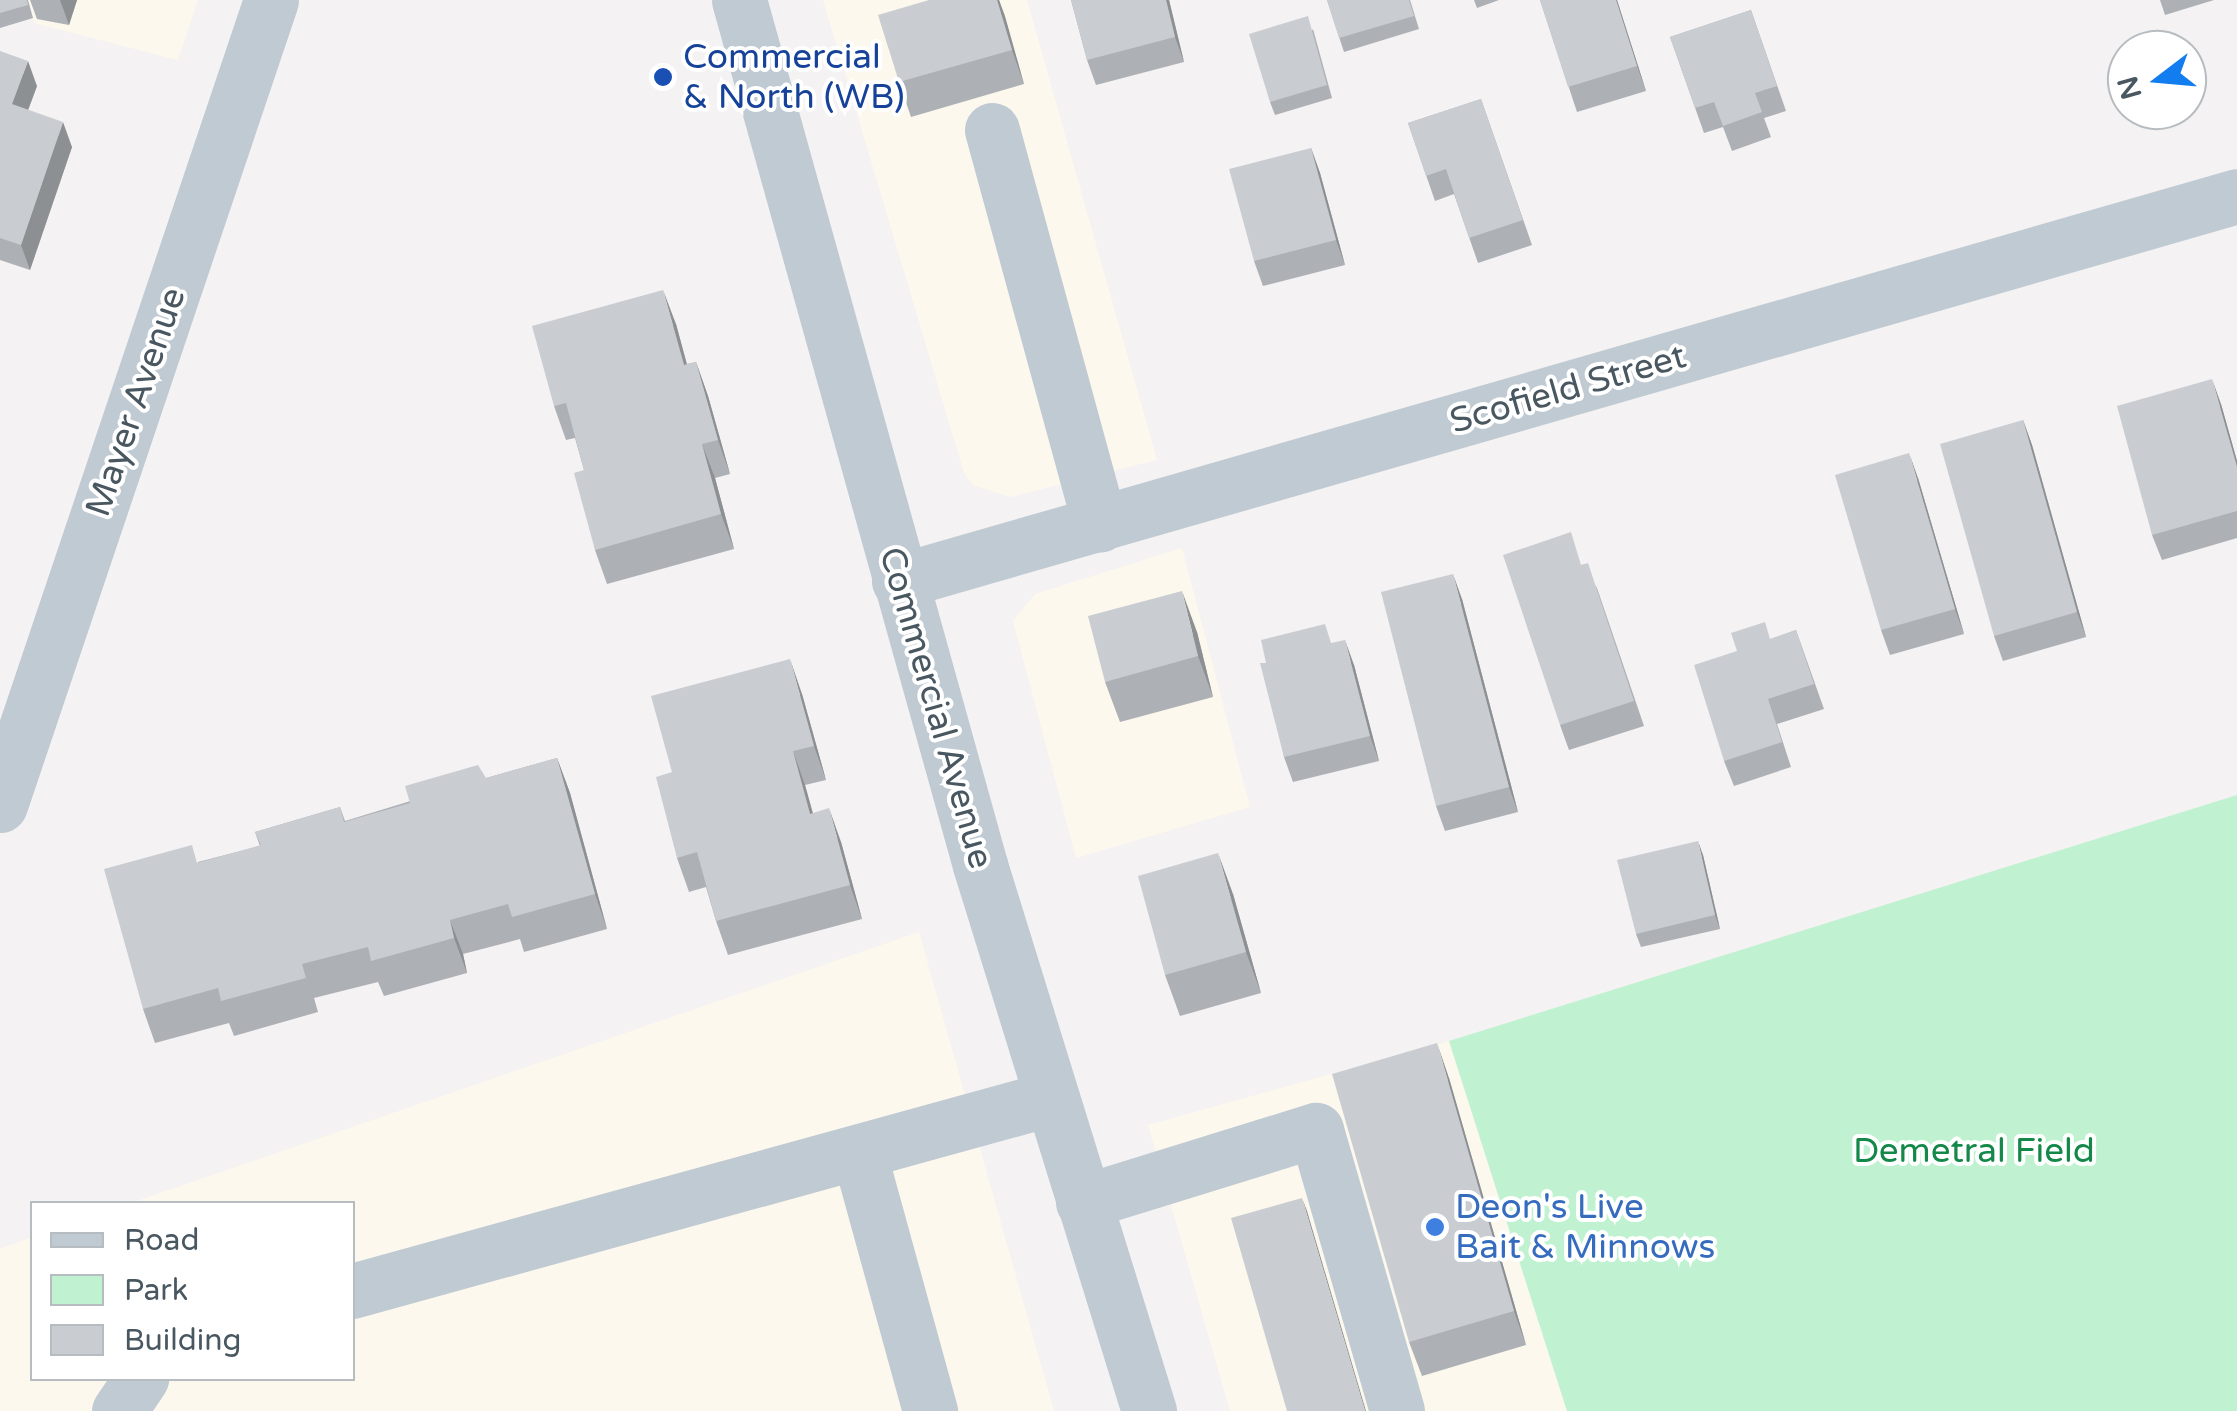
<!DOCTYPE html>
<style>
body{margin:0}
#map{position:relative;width:2237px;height:1411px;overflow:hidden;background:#f4f2f2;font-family:"Varela Round",sans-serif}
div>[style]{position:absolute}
.commercial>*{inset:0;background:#fdf8ed}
.green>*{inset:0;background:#c0f2d1}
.minor>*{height:55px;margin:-27.5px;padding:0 27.5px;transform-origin:27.5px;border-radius:27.5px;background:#bfcad2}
.wall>*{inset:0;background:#adb0b5}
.shaded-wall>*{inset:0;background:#8d9093}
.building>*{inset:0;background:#c9cdd2}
.dots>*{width:28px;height:28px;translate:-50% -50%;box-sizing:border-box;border:5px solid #fff;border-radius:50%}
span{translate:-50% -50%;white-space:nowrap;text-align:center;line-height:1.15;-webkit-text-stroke:8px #fff;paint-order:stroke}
.transit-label{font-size:35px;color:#164399}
.left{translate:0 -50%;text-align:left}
.street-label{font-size:35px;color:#495761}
.park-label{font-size:35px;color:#138848}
.shop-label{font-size:35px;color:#366cbe}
.legend{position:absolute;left:30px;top:1201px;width:325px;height:180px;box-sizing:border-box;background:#fff;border:2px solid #b6bcc0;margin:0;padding:12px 18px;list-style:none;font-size:30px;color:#495761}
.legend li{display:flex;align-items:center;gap:20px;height:50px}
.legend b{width:50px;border:2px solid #b6bcc0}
.north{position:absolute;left:2107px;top:30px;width:100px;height:100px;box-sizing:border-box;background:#fff;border:2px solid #b6bcc0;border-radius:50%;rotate:254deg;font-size:28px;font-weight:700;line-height:40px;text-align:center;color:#495761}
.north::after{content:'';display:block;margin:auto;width:35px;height:45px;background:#127dee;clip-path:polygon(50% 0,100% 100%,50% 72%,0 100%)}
</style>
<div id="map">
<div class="commercial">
<div style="clip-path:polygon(28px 0,198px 0,178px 60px,34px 23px)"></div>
<div style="clip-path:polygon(823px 0,1027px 0,1157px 460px,1010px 497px,973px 485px,964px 473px)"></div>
<div style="clip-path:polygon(1182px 548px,1250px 807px,1076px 858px,1013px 621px,1035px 594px)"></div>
<div style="clip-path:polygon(919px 932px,1054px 1411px,0 1411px,0 1249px,32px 1237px,32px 1378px,352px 1378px,352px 1204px,131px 1203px)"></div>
<div style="clip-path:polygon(1449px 1041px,1567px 1411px,1230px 1411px,1148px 1125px)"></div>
</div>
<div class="green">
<div style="clip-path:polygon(2237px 795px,2237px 1411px,1567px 1411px,1449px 1041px)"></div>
</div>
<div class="minor">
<div style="left:739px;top:0;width:898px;rotate:74.43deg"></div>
<div style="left:980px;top:865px;width:572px;rotate:72.8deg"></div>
<div style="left:992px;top:130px;width:409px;rotate:74.7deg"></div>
<div style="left:899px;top:581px;width:1392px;rotate:-16.05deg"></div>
<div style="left:0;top:805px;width:849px;rotate:-71.39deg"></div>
<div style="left:859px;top:1153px;width:268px;rotate:74.6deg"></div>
<div style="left:1083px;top:1202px;width:244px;rotate:-17.2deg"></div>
<div style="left:1316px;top:1130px;width:292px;rotate:73.9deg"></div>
<div style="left:352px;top:1291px;width:726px;rotate:-15.41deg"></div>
<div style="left:119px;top:1411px;width:40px;rotate:-56deg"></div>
</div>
<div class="wall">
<div style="clip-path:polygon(0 0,28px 0,33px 18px,0 28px)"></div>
<div style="clip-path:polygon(30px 0,77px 0,69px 25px,37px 19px)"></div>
<div style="clip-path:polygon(929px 0,999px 0,1024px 84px,911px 117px,899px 82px)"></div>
<div style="clip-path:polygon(1071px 0,1169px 0,1184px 62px,1096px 85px,1087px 60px)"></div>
<div style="clip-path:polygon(1327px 0,1410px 0,1419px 29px,1344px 52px)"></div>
<div style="clip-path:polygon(1474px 0,1499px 0,1477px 8px)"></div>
<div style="clip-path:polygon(1540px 0,1617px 0,1646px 91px,1577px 112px)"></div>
<div style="clip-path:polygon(2160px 0,2214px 0,2165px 15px)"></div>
<div style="clip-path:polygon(1751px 10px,1786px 111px,1764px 118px,1771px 137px,1732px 151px,1723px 127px,1704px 133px,1670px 37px)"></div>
<div style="clip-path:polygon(1313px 29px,1332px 98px,1275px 115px,1270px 102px)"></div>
<div style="clip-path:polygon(0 51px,37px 86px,28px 110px,72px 147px,30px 270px,0 260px)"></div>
<div style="clip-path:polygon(1481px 99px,1532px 245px,1478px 263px,1454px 194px,1435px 201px,1408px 123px)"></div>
<div style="clip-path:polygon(1311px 148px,1320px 173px,1345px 265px,1263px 286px,1254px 261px)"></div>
<div style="clip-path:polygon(676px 324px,687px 364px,696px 362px,708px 396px,730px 474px,715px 478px,734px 549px,607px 584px,595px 550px,584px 470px,575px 438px,566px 440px,554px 406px)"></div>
<div style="clip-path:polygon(2221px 404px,2237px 461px,2237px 538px,2162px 560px,2152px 535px)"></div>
<div style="clip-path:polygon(2023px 420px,2032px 445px,2086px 637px,2003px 661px,1994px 636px)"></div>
<div style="clip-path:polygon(1918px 478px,1964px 634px,1890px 655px,1881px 630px)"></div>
<div style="clip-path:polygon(1582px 564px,1597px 588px,1644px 726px,1569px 750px,1560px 725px)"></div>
<div style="clip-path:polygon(1462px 599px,1518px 812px,1445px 831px,1436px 806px)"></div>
<div style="clip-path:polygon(1796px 630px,1824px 709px,1777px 724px,1791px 767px,1734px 786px,1724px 761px,1737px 651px)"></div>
<div style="clip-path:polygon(1197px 632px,1213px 697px,1120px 722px,1105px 682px)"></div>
<div style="clip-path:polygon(1332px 643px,1354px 665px,1379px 761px,1293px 782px,1284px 757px,1266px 663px)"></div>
<div style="clip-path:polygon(802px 694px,826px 780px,805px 785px,813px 813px,841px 842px,862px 919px,728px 955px,716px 921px,706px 887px,689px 892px,677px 858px,672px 772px)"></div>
<div style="clip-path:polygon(557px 758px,570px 793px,607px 929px,524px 952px,520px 939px,463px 954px,467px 973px,384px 996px,378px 982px,314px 998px,318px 1012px,234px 1036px,229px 1023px,155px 1043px,143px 1009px,198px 862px,260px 846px,255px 832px,340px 807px,345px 821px,486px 778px)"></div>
<div style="clip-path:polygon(1703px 855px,1720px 929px,1641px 947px,1636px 934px)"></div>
<div style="clip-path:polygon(1233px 894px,1261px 993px,1180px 1016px,1165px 975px)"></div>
<div style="clip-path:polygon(1449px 1078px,1526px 1345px,1422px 1376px,1409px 1342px)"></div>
</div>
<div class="shaded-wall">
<div style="clip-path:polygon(60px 0,77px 0,69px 25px)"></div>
<div style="clip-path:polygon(997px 0,999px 0,1005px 16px,1024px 84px,1012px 50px)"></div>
<div style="clip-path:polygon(1166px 0,1169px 0,1184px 62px,1175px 37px)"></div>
<div style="clip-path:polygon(1616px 0,1617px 0,1646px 91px,1637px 66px)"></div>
<div style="clip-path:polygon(28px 61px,37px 86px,21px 129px,12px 104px)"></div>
<div style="clip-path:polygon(63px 122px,72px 147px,30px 270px,21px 245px)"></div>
<div style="clip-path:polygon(1311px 148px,1320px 173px,1345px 265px,1336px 240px)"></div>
<div style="clip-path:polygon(663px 290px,676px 324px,696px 399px,684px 365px)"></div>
<div style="clip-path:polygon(696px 362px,708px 396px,730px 474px,718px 440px)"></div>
<div style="clip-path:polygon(2212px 379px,2221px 404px,2237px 461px,2237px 467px)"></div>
<div style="clip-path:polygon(2023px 420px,2032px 445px,2086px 637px,2077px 612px)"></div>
<div style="clip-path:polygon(702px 444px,715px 478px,734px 549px,721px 514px)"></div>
<div style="clip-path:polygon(1909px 453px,1918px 478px,1964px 634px,1955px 609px)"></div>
<div style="clip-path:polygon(1453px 574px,1462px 599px,1518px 812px,1509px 787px)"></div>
<div style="clip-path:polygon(1182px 591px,1197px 632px,1213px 697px,1198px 656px)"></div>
<div style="clip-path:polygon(1345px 640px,1354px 665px,1379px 761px,1370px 736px)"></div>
<div style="clip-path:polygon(790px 659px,802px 694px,826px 780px,814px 746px)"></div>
<div style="clip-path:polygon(793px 751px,805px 785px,822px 848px,810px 814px)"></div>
<div style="clip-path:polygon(557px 758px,570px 793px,607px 929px,595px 894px)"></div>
<div style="clip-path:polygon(829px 808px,841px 842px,862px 919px,850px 885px)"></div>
<div style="clip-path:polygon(1698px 841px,1703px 855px,1720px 929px,1715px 915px)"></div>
<div style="clip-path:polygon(1218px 853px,1233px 894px,1261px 993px,1246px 952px)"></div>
<div style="clip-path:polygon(450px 920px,463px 954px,467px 973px,454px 938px)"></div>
<div style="clip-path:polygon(1437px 1043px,1449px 1078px,1526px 1345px,1514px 1311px)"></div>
<div style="clip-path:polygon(1302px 1198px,1307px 1211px,1366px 1411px,1365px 1411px)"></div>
</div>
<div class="building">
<div style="clip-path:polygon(0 0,27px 0,28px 5px,0 13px)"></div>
<div style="clip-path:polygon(929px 0,997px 0,1012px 50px,899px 82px,878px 15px)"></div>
<div style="clip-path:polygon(1071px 0,1166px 0,1175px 37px,1087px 60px)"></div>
<div style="clip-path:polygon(1327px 0,1409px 0,1414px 16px,1339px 38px)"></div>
<div style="clip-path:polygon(1540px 0,1616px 0,1637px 66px,1568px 87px)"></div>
<div style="clip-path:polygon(1751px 10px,1777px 86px,1755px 93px,1762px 112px,1723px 126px,1714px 102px,1695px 108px,1670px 37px)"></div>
<div style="clip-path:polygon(1308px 16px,1327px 85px,1270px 102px,1249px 34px)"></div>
<div style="clip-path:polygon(0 51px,28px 61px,12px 104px,63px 122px,21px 245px,0 238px)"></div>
<div style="clip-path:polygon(1481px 99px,1523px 220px,1469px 238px,1446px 169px,1426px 176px,1408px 123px)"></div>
<div style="clip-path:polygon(1311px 148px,1336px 240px,1254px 261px,1229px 169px)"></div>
<div style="clip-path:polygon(663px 290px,684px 365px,696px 362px,718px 440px,702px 444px,721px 514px,595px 550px,574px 473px,584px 470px,566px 403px,554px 406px,532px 326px)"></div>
<div style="clip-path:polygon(2212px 379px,2237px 467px,2237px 511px,2152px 535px,2117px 406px)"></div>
<div style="clip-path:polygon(2023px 420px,2077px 612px,1994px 636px,1940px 444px)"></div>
<div style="clip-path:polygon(1909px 453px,1955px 609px,1881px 630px,1835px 475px)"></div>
<div style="clip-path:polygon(1571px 532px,1581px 565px,1588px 563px,1634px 701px,1560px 725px,1503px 555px)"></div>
<div style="clip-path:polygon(1453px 574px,1509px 787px,1436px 806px,1381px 592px)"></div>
<div style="clip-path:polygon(1182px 591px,1198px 656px,1105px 682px,1088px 616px)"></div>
<div style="clip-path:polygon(1765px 622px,1770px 639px,1796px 630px,1814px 684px,1768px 699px,1782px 742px,1724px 761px,1694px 665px,1737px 651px,1731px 633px)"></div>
<div style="clip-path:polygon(1325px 624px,1331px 643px,1345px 640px,1370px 736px,1284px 757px,1260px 663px,1266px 663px,1261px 640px)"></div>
<div style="clip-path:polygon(790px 659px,814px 746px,793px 751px,810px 814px,829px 808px,850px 885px,716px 921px,697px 852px,677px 858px,656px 777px,672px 772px,651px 696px)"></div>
<div style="clip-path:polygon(557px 758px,595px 894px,512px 917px,508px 904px,450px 920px,454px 938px,371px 961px,368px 947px,302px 964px,306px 978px,221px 1001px,218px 988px,143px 1009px,104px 869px,192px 845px,197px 863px,261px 845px,255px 832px,340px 807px,344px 822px,410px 803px,405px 786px,478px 765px,486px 778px)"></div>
<div style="clip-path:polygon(1698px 841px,1715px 915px,1636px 934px,1617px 860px)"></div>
<div style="clip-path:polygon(1218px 853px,1246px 952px,1165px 975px,1138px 876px)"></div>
<div style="clip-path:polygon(1437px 1043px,1514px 1311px,1409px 1342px,1332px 1074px)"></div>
<div style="clip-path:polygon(1302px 1198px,1365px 1411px,1287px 1411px,1231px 1218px)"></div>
</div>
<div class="dots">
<div style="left:663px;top:77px;background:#1a4fb4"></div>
<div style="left:1435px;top:1227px;background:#3f7fe0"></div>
</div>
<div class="transit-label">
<span class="left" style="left:683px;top:77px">Commercial<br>&amp; North (WB)</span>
</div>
<div class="street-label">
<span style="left:1568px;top:389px;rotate:-16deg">Scofield Street</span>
<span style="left:136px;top:402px;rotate:-71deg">Mayer Avenue</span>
<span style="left:936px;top:708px;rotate:74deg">Commercial Avenue</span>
</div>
<div class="park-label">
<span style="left:1974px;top:1151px">Demetral Field</span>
</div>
<div class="shop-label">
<span class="left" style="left:1455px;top:1227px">Deon's Live<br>Bait &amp; Minnows</span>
</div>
<ul class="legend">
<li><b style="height:12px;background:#bfcad2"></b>Road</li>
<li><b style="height:28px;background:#c0f2d1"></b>Park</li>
<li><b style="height:28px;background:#c9cdd2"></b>Building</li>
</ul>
<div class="north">N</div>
</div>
